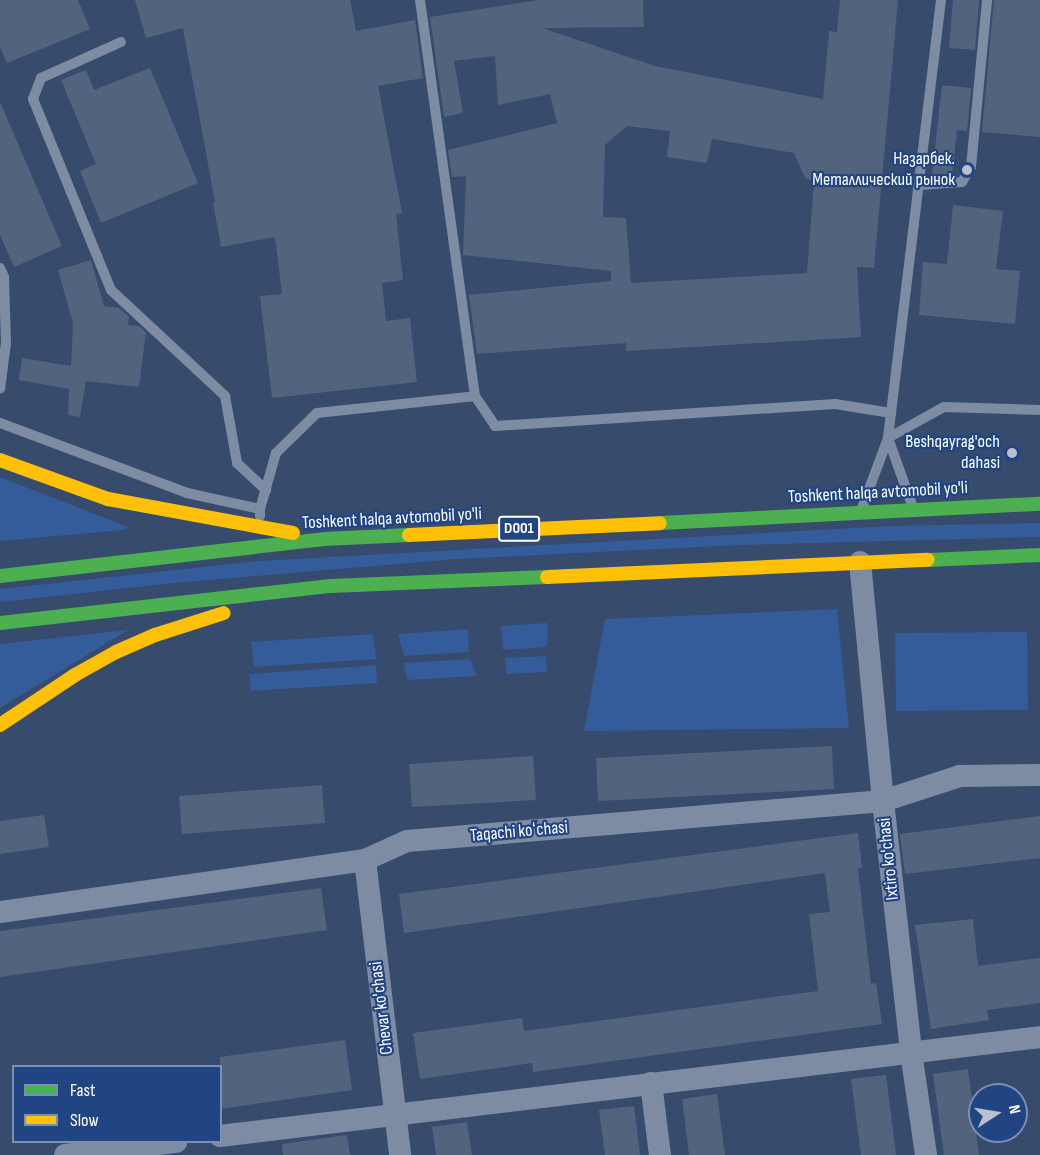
<!DOCTYPE html>
<meta charset="utf-8">
<style>
body{margin:0}
#map{position:relative;width:1040px;height:1155px;overflow:hidden;background:#374b6d;font-family:"Sofia Sans Condensed",sans-serif}
div>[style]{position:absolute}
.green>*{inset:0;background:#345b9a}
.building>*{inset:0;background:#52637e}
.lane>*{height:10px;margin:-5px;padding:0 5px;transform-origin:5px;border-radius:5px;background:#7d8ca3}
.street>*{height:22px;margin:-11px;padding:0 11px;transform-origin:11px;border-radius:11px;background:#7d8ca3}
.fast>*{height:14px;margin:-7px;padding:0 7px;transform-origin:7px;border-radius:7px;background:#4caf50}
.slow>*{height:14px;margin:-7px;padding:0 7px;transform-origin:7px;border-radius:7px;background:#ffc107}
.dots>*{width:16px;height:16px;translate:-50% -50%;box-sizing:border-box;border:3px solid #214583;border-radius:50%}
span{translate:-50% -50%;white-space:nowrap;text-align:center;line-height:1.15;-webkit-text-stroke:4.5px #214583;paint-order:stroke}
.shield-label span{padding:2px 4px;background:#214583;border:2px solid;border-radius:4px;-webkit-text-stroke-width:0}
.shield-label{font-size:16px;color:#fff;font-weight:700}
.poi-label{font-size:18px;color:#fff}
.right{translate:-100% -50%;text-align:right}
.street-label{font-size:18px;color:#fff}
.legend{position:absolute;left:12px;top:1065px;width:210px;height:78px;box-sizing:border-box;background:#214583;border:2px solid #7a8fb5;margin:0;padding:8px 10px;list-style:none;font-size:18px;color:#fff}
.legend li{display:flex;align-items:center;gap:12px;height:30px}
.legend b{width:30px;border:2px solid #7a8fb5}
.north{position:absolute;left:968px;top:1083px;width:60px;height:60px;box-sizing:border-box;background:#214583;border:2px solid #7a8fb5;border-radius:50%;rotate:78deg;font-size:16px;font-weight:700;line-height:24px;text-align:center;color:#fff}
.north::after{content:'';display:block;margin:auto;width:21px;height:27px;background:#b9c0cc;clip-path:polygon(50% 0,100% 100%,50% 72%,0 100%)}
</style>
<div id="map">
<div class="green">
<div style="clip-path:polygon(0 477px,128px 527px,123px 530px,0 541px)"></div>
<div style="clip-path:polygon(1040px 523px,1040px 537px,741px 545px,457px 559px,174px 583px,0 602px,0 589px,258px 561px,888px 526px)"></div>
<div style="clip-path:polygon(837px 609px,849px 728px,584px 731px,605px 619px)"></div>
<div style="clip-path:polygon(548px 623px,547px 647px,503px 650px,501px 626px)"></div>
<div style="clip-path:polygon(468px 629px,469px 652px,404px 656px,398px 634px)"></div>
<div style="clip-path:polygon(128px 630px,0 708px,0 644px)"></div>
<div style="clip-path:polygon(1027px 632px,1028px 710px,896px 711px,895px 633px)"></div>
<div style="clip-path:polygon(373px 634px,376px 659px,254px 667px,251px 642px)"></div>
<div style="clip-path:polygon(546px 656px,547px 672px,506px 674px,505px 658px)"></div>
<div style="clip-path:polygon(470px 659px,477px 676px,407px 680px,404px 663px)"></div>
<div style="clip-path:polygon(376px 665px,377px 683px,251px 691px,249px 674px)"></div>
</div>
<div class="building">
<div style="clip-path:polygon(0 0,78px 0,90px 29px,7px 63px,0 47px)"></div>
<div style="clip-path:polygon(135px 0,350px 0,356px 31px,415px 20px,423px 78px,378px 86px,402px 213px,396px 214px,403px 280px,382px 283px,386px 321px,410px 318px,417px 382px,272px 398px,260px 296px,282px 294px,275px 237px,221px 247px,213px 203px,215px 202px,183px 28px,146px 38px)"></div>
<div style="clip-path:polygon(evenodd,539px 0,643px 0,644px 27px,542px 28px,655px 66px,823px 99px,829px 31px,837px 32px,840px 0,898px 0,874px 268px,857px 267px,861px 337px,626px 351px,626px 343px,477px 354px,469px 295px,611px 281px,611px 271px,463px 255px,466px 176px,452px 177px,448px 150px,557px 123px,550px 94px,498px 105px,495px 56px,454px 61px,463px 113px,444px 117px,430px 17px,539px 0,627px 126px,670px 131px,667px 157px,707px 163px,712px 139px,794px 153px,805px 178px,814px 181px,807px 273px,631px 283px,626px 218px,603px 217px,605px 145px,627px 126px)"></div>
<div style="clip-path:polygon(953px 0,979px 0,975px 50px,949px 48px)"></div>
<div style="clip-path:polygon(994px 0,1040px 0,1040px 137px,982px 132px)"></div>
<div style="clip-path:polygon(150px 68px,198px 183px,101px 223px,80px 171px,96px 164px,61px 80px,86px 70px,94px 90px)"></div>
<div style="clip-path:polygon(942px 85px,971px 88px,967px 131px,957px 130px,952px 175px,932px 174px)"></div>
<div style="clip-path:polygon(0 102px,62px 246px,14px 267px,0 235px)"></div>
<div style="clip-path:polygon(953px 205px,1003px 211px,996px 269px,1020px 271px,1015px 324px,919px 315px,923px 262px,947px 264px)"></div>
<div style="clip-path:polygon(91px 260px,104px 306px,119px 308px,129px 317px,128px 325px,139px 326px,146px 332px,139px 387px,86px 381px,80px 417px,68px 415px,69px 389px,19px 380px,22px 358px,71px 366px,73px 323px,58px 270px)"></div>
<div style="clip-path:polygon(832px 746px,834px 789px,598px 801px,596px 758px)"></div>
<div style="clip-path:polygon(533px 756px,536px 800px,412px 807px,409px 764px)"></div>
<div style="clip-path:polygon(322px 785px,325px 823px,182px 834px,179px 796px)"></div>
<div style="clip-path:polygon(44px 815px,49px 847px,0 854px,0 821px)"></div>
<div style="clip-path:polygon(1040px 816px,1040px 858px,905px 874px,900px 834px)"></div>
<div style="clip-path:polygon(858px 833px,862px 868px,858px 868px,871px 984px,876px 983px,882px 1024px,533px 1072px,532px 1063px,420px 1079px,413px 1033px,522px 1018px,524px 1031px,818px 991px,809px 914px,830px 912px,825px 873px,404px 933px,399px 894px)"></div>
<div style="clip-path:polygon(321px 888px,327px 930px,0 977px,0 931px)"></div>
<div style="clip-path:polygon(973px 919px,978px 966px,1040px 958px,1040px 1003px,987px 1010px,989px 1020px,931px 1029px,915px 925px)"></div>
<div style="clip-path:polygon(345px 1040px,352px 1090px,220px 1109px,220px 1057px)"></div>
<div style="clip-path:polygon(968px 1069px,979px 1155px,944px 1155px,933px 1074px)"></div>
<div style="clip-path:polygon(886px 1075px,896px 1155px,861px 1155px,851px 1079px)"></div>
<div style="clip-path:polygon(717px 1094px,725px 1155px,689px 1155px,682px 1099px)"></div>
<div style="clip-path:polygon(634px 1106px,640px 1155px,605px 1155px,599px 1110px)"></div>
<div style="clip-path:polygon(467px 1122px,472px 1155px,436px 1155px,432px 1127px)"></div>
<div style="clip-path:polygon(347px 1135px,350px 1155px,283px 1155px,282px 1144px)"></div>
</div>
<div class="lane">
<div style="left:420px;top:0;width:400px;rotate:82.1deg"></div>
<div style="left:121px;top:42px;width:88px;rotate:155.8deg"></div>
<div style="left:41px;top:78px;width:22px;rotate:111deg"></div>
<div style="left:33px;top:99px;width:206px;rotate:67.8deg"></div>
<div style="left:111px;top:290px;width:156px;rotate:42.9deg"></div>
<div style="left:225px;top:396px;width:68px;rotate:79.8deg"></div>
<div style="left:237px;top:463px;width:40px;rotate:43deg"></div>
<div style="left:919px;top:185px;width:43px;rotate:-4deg"></div>
<div style="left:962px;top:182px;width:17px;rotate:-59deg"></div>
<div style="left:971px;top:167px;width:168px;rotate:-84.5deg"></div>
<div style="left:0;top:268px;width:10px;rotate:66deg"></div>
<div style="left:4px;top:277px;width:66px;rotate:88.3deg"></div>
<div style="left:6px;top:343px;width:46px;rotate:97.4deg"></div>
<div style="left:0;top:423px;width:200px;rotate:20.5deg"></div>
<div style="left:187px;top:493px;width:75px;rotate:12.4deg"></div>
<div style="left:260px;top:509px;width:7px;rotate:90deg"></div>
<div style="left:888px;top:438px;width:64px;rotate:-29deg"></div>
<div style="left:944px;top:407px;width:96px;rotate:1.8deg"></div>
<div style="left:888px;top:438px;width:71px;rotate:70.3deg"></div>
<div style="left:862px;top:508px;width:75px;rotate:-69.6deg"></div>
<div style="left:888px;top:438px;width:441px;rotate:-83.1deg"></div>
<div style="left:260px;top:509px;width:58px;rotate:-74.1deg"></div>
<div style="left:276px;top:453px;width:57px;rotate:-44.3deg"></div>
<div style="left:317px;top:413px;width:159px;rotate:-6.1deg"></div>
<div style="left:475px;top:396px;width:36px;rotate:56deg"></div>
<div style="left:495px;top:426px;width:341px;rotate:-3.7deg"></div>
<div style="left:835px;top:404px;width:57px;rotate:9.1deg"></div>
</div>
<div class="street">
<div style="left:860px;top:562px;width:240px;rotate:84.5deg"></div>
<div style="left:883px;top:801px;width:253px;rotate:83.6deg"></div>
<div style="left:911px;top:1052px;width:104px;rotate:81.7deg"></div>
<div style="left:365px;top:860px;width:297px;rotate:83.2deg"></div>
<div style="left:0;top:912px;width:369px;rotate:-8.1deg"></div>
<div style="left:365px;top:860px;width:46px;rotate:-24.3deg"></div>
<div style="left:407px;top:841px;width:478px;rotate:-4.8deg"></div>
<div style="left:883px;top:801px;width:81px;rotate:-18deg"></div>
<div style="left:960px;top:776px;width:80px;rotate:-0.7deg"></div>
<div style="left:651px;top:1083px;width:73px;rotate:82.9deg"></div>
<div style="left:220px;top:1136px;width:826px;rotate:-6.88deg"></div>
<div style="left:65px;top:1155px;width:112px;rotate:-6.7deg"></div>
</div>
<div class="fast">
<div style="left:660px;top:523px;width:380px;rotate:-2.9deg"></div>
<div style="left:928px;top:560px;width:112px;rotate:-2.6deg"></div>
<div style="left:0;top:576px;width:326px;rotate:-6.5deg"></div>
<div style="left:324px;top:539px;width:85px;rotate:-2.7deg"></div>
<div style="left:0;top:623px;width:333px;rotate:-6.4deg"></div>
<div style="left:331px;top:586px;width:216px;rotate:-2.4deg"></div>
</div>
<div class="slow">
<div style="left:0;top:460px;width:115px;rotate:19.9deg"></div>
<div style="left:108px;top:499px;width:188px;rotate:10.4deg"></div>
<div style="left:409px;top:535px;width:251px;rotate:-2.7deg"></div>
<div style="left:547px;top:577px;width:381px;rotate:-2.6deg"></div>
<div style="left:0;top:725px;width:90px;rotate:-33.7deg"></div>
<div style="left:75px;top:675px;width:47px;rotate:-29.3deg"></div>
<div style="left:116px;top:652px;width:43px;rotate:-23.6deg"></div>
<div style="left:155px;top:635px;width:72px;rotate:-17.7deg"></div>
</div>
<div class="dots">
<div style="left:967px;top:170px;background:#b9c0cc"></div>
<div style="left:1012px;top:453px;background:#b9c0cc"></div>
</div>
<div class="shield-label">
<span style="left:519px;top:529px">D001</span>
</div>
<div class="poi-label">
<span class="right" style="left:955px;top:170px">Назарбек.<br>Металлический рынок</span>
<span class="right" style="left:1000px;top:453px">Beshqayrag'och<br>dahasi</span>
</div>
<div class="street-label">
<span style="left:878px;top:493px;rotate:-3deg">Toshkent halqa avtomobil yo'li</span>
<span style="left:392px;top:519px;rotate:-3deg">Toshkent halqa avtomobil yo'li</span>
<span style="left:519px;top:832px;rotate:-5deg">Taqachi koʻchasi</span>
<span style="left:889px;top:859px;rotate:-96deg">Ixtiro ko'chasi</span>
<span style="left:382px;top:1008px;rotate:-97deg">Chevar ko'chasi</span>
</div>
<ul class="legend">
<li><b style="height:8px;background:#4caf50"></b>Fast</li>
<li><b style="height:8px;background:#ffc107"></b>Slow</li>
</ul>
<div class="north">N</div>
</div>
